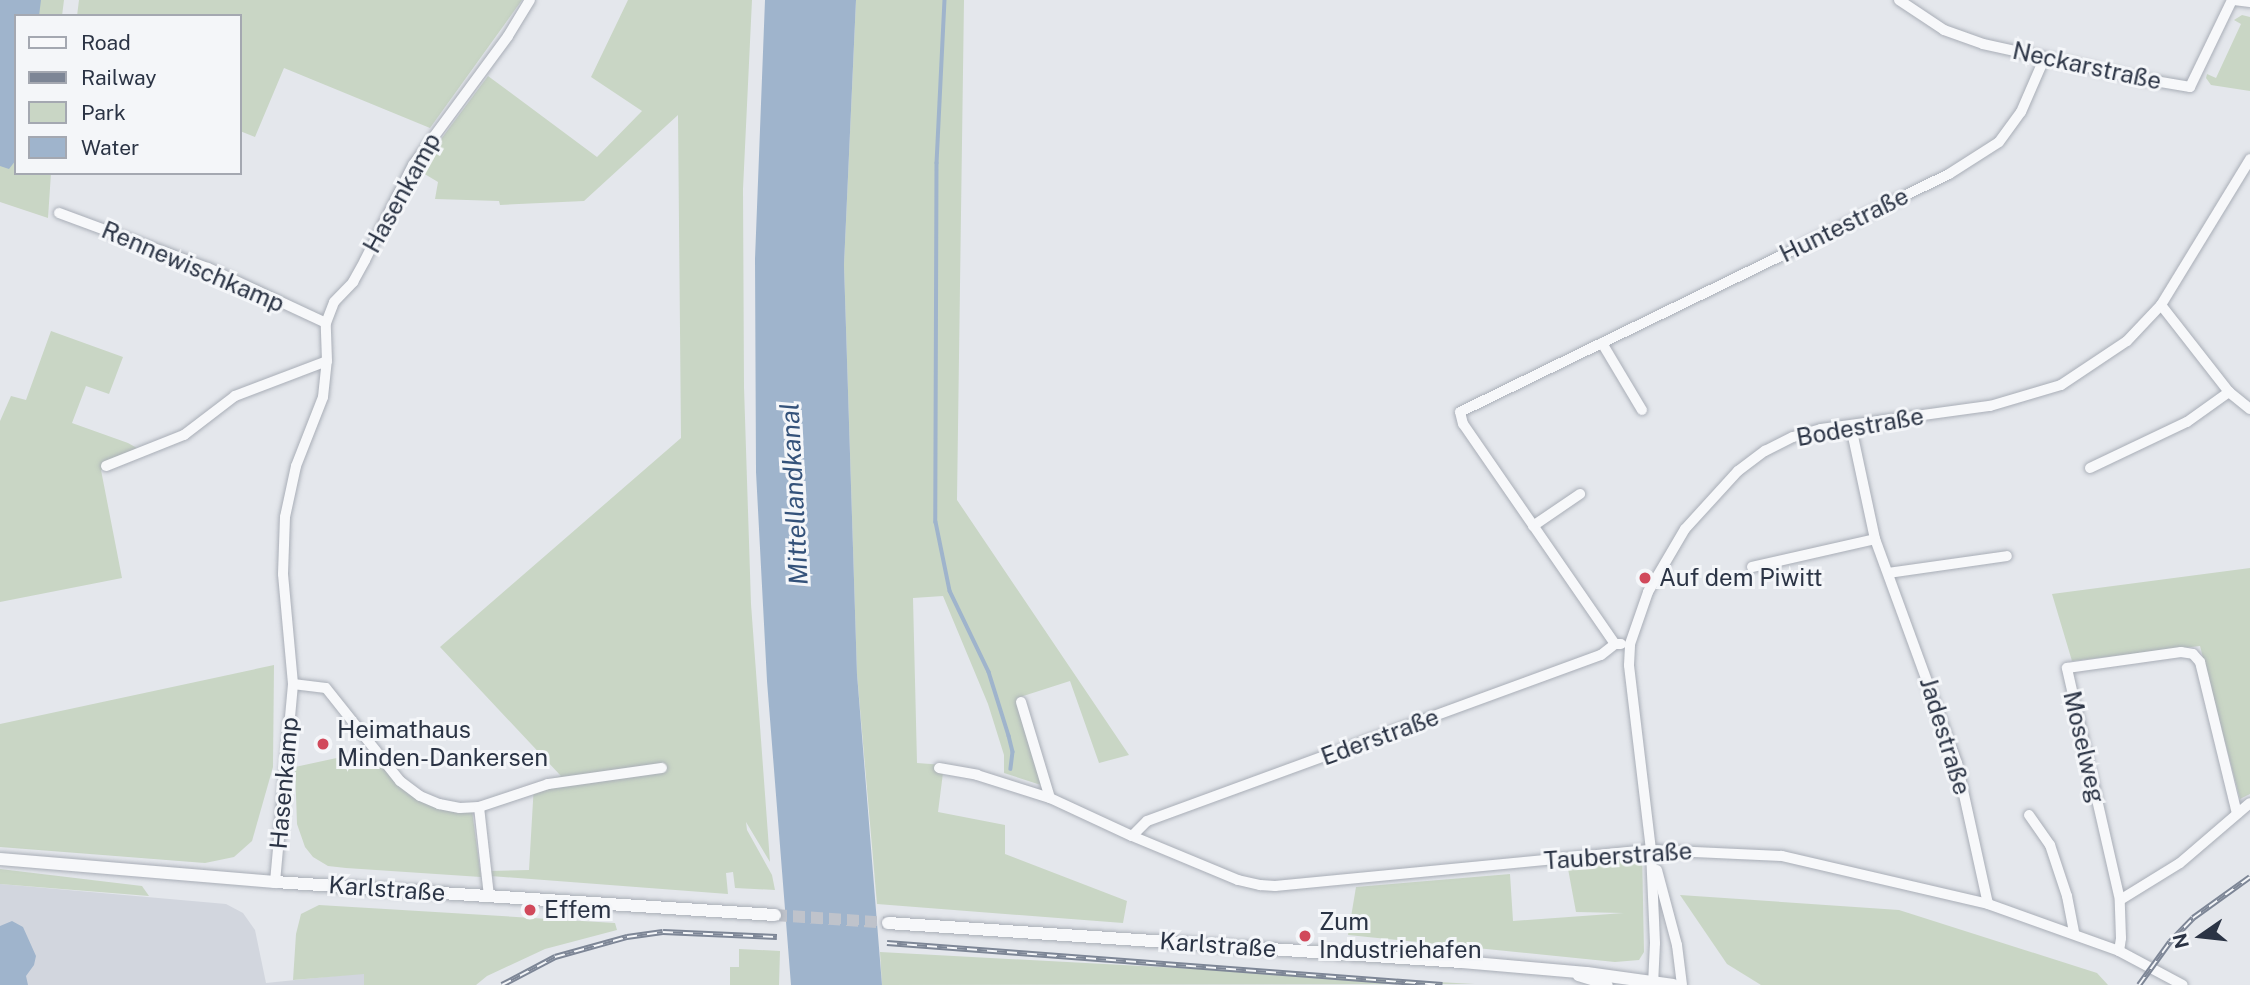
<!DOCTYPE html>
<meta charset="utf-8">
<style>
body{margin:0}
#map{position:relative;width:2250px;height:985px;overflow:hidden;background:#e4e7ec;font-family:"Public Sans",sans-serif}
div>[style]{position:absolute}
.built>*{inset:0;background:#d2d6de}
.green>*{inset:0;background:#c9d6c5}
.water>*{inset:0;background:#9fb4cc}
.stream>*{height:3.5px;margin:-1.75px;padding:0 1.75px;transform-origin:1.75px;border-radius:1.75px;background:#9fb4cc}
.tertiary-tunnel>*{height:12px;margin-top:-6px;transform-origin:0;background:repeating-linear-gradient(90deg,#bfc3cb 0 12px,transparent 0 18px)}
.roads{filter:drop-shadow(0 0 2px #a9aeb7) drop-shadow(0 0 2px #a9aeb7)}
.minor>*{height:10px;margin:-5px;padding:0 5px;transform-origin:5px;border-radius:5px;background:#f7f8fa}
.tertiary>*{height:12px;margin:-6px;padding:0 6px;transform-origin:6px;border-radius:6px;background:#f7f8fa}
.rail>*{height:6px;margin-top:-3px;transform-origin:0;background:repeating-linear-gradient(90deg,#f4f6f9 0 10px,#7d8696 0 20px);box-sizing:border-box;border-block:2px solid #7d8696}
.dots>*{width:19px;height:19px;translate:-50% -50%;box-sizing:border-box;border:4px solid #f4f6f9;border-radius:50%}
span{translate:-50% -50%;white-space:nowrap;text-align:center;line-height:1.15;-webkit-text-stroke:6px #f4f6f9;paint-order:stroke}
.street-label{font-size:24px;color:#2b3445}
.poi-label{font-size:24px;color:#2b3445}
.left{translate:0 -50%;text-align:left}
.water-label{font-size:26px;color:#34527a;font-style:italic}
.legend{position:absolute;left:14px;top:14px;width:228px;height:161px;box-sizing:border-box;background:#f4f6f9;border:2px solid #a4a8b1;margin:0;padding:9px 12px;list-style:none;font-size:21px;color:#2b3445}
.legend li{display:flex;align-items:center;gap:14px;height:35px}
.legend b{width:35px;border:2px solid #a4a8b1}
.north{position:absolute;left:2166px;top:901px;width:70px;height:70px;-webkit-text-stroke:5px #f4f6f9;paint-order:stroke;rotate:256deg;font-size:19px;font-weight:700;line-height:28px;text-align:center;color:#2b3445}
.north::after{content:'';display:block;margin:auto;width:24px;height:32px;background:#2b3445;clip-path:polygon(50% 0,100% 100%,50% 72%,0 100%)}
</style>
<div id="map">
<div class="built">
<div style="clip-path:polygon(0 884px,226px 904px,243px 913px,255px 930px,266px 983px,364px 973px,364px 985px,0 985px)"></div>
</div>
<div class="green">
<div style="clip-path:polygon(0 0,64px 0,62px 16px,16px 16px,16px 173px,51px 173px,48px 218px,0 202px)"></div>
<div style="clip-path:polygon(79px 0,522px 0,430px 128px,284px 68px,255px 137px,240px 131px,240px 16px,77px 16px)"></div>
<div style="clip-path:polygon(628px 0,752px 0,743px 189px,744px 387px,751px 604px,770px 862px,746px 822px,747px 830px,772px 875px,775px 890px,735px 888px,733px 872px,726px 873px,728px 894px,490px 876px,489px 871px,529px 870px,534px 784px,561px 776px,440px 647px,681px 438px,678px 115px,584px 201px,500px 205px,499px 201px,435px 199px,438px 182px,418px 170px,488px 76px,597px 157px,642px 111px,591px 77px)"></div>
<div style="clip-path:polygon(856px 0,964px 0,957px 500px,1129px 755px,1099px 763px,1070px 681px,1017px 698px,1044px 786px,1004px 773px,1004px 755px,988px 704px,943px 596px,913px 598px,917px 763px,944px 765px,938px 812px,1005px 825px,1005px 854px,1127px 901px,1123px 923px,877px 904px,857px 674px,844px 265px)"></div>
<div style="clip-path:polygon(2242px 15px,2250px 17px,2250px 91px,2211px 85px,2206px 78px,2207px 74px,2216px 78px,2241px 24px,2234px 20px)"></div>
<div style="clip-path:polygon(51px 331px,123px 357px,109px 394px,86px 386px,72px 423px,128px 443px,144px 452px,101px 470px,122px 578px,0 602px,0 421px,11px 396px,26px 400px)"></div>
<div style="clip-path:polygon(2250px 568px,2250px 794px,2240px 799px,2200px 646px,2072px 661px,2052px 594px)"></div>
<div style="clip-path:polygon(274px 665px,273px 767px,252px 841px,234px 857px,205px 863px,0 847px,0 724px)"></div>
<div style="clip-path:polygon(369px 751px,396px 782px,472px 811px,481px 877px,346px 868px,328px 866px,313px 857px,305px 847px,297px 824px,295px 767px)"></div>
<div style="clip-path:polygon(1642px 851px,1644px 952px,1639px 960px,1615px 962px,1348px 935px,1356px 887px,1510px 874px,1513px 921px,1624px 913px,1576px 912px,1566px 858px)"></div>
<div style="clip-path:polygon(0 869px,142px 886px,149px 896px,0 884px)"></div>
<div style="clip-path:polygon(1680px 895px,1899px 910px,2097px 973px,2108px 985px,1761px 985px,1727px 964px)"></div>
<div style="clip-path:polygon(319px 905px,615px 923px,617px 930px,545px 949px,487px 976px,476px 985px,364px 985px,364px 974px,293px 980px,296px 934px,301px 914px)"></div>
<div style="clip-path:polygon(739px 949px,780px 951px,779px 985px,730px 985px,730px 967px,739px 967px)"></div>
<div style="clip-path:polygon(880px 952px,1475px 984px,882px 985px)"></div>
</div>
<div class="water">
<div style="clip-path:polygon(0 0,41px 0,39px 16px,16px 16px,16px 160px,9px 169px,0 166px)"></div>
<div style="clip-path:polygon(765px 0,856px 0,844px 265px,857px 674px,882px 985px,791px 985px,767px 681px,756px 472px,755px 259px)"></div>
<div style="clip-path:polygon(12px 921px,23px 927px,36px 956px,34px 965px,26px 976px,28px 985px,0 985px,0 926px)"></div>
</div>
<div class="stream">
<div style="left:945px;top:0;width:163px;rotate:92.8deg"></div>
<div style="left:937px;top:163px;width:359px;rotate:90.2deg"></div>
<div style="left:936px;top:522px;width:70px;rotate:78.5deg"></div>
<div style="left:950px;top:591px;width:90px;rotate:64.3deg"></div>
<div style="left:989px;top:672px;width:67px;rotate:72.6deg"></div>
<div style="left:1009px;top:736px;width:16px;rotate:76deg"></div>
<div style="left:1013px;top:752px;width:17px;rotate:97deg"></div>
</div>
<div class="tertiary-tunnel">
<div style="left:775px;top:915px;width:113px;rotate:4deg"></div>
</div>
<div class="roads">
<div class="minor">
<div style="left:1899px;top:0;width:54px;rotate:33.7deg"></div>
<div style="left:1944px;top:30px;width:41px;rotate:19.7deg"></div>
<div style="left:1983px;top:44px;width:158px;rotate:12.4deg"></div>
<div style="left:2137px;top:78px;width:54px;rotate:9.6deg"></div>
<div style="left:2190px;top:87px;width:97px;rotate:-64.2deg"></div>
<div style="left:2234px;top:0;width:16px;rotate:7deg"></div>
<div style="left:59px;top:213px;width:159px;rotate:20.3deg"></div>
<div style="left:208px;top:268px;width:130px;rotate:25deg"></div>
<div style="left:2161px;top:305px;width:110px;rotate:52deg"></div>
<div style="left:2229px;top:392px;width:27px;rotate:39deg"></div>
<div style="left:1602px;top:343px;width:78px;rotate:59.2deg"></div>
<div style="left:1851px;top:427px;width:115px;rotate:77.9deg"></div>
<div style="left:1875px;top:539px;width:239px;rotate:69.9deg"></div>
<div style="left:1957px;top:763px;width:144px;rotate:77.6deg"></div>
<div style="left:106px;top:466px;width:84px;rotate:-21.7deg"></div>
<div style="left:184px;top:435px;width:64px;rotate:-37.4deg"></div>
<div style="left:235px;top:396px;width:98px;rotate:-20.8deg"></div>
<div style="left:2090px;top:468px;width:107px;rotate:-25.4deg"></div>
<div style="left:2187px;top:422px;width:52px;rotate:-35.5deg"></div>
<div style="left:1533px;top:526px;width:57px;rotate:-34.2deg"></div>
<div style="left:1752px;top:567px;width:126px;rotate:-12.8deg"></div>
<div style="left:1888px;top:573px;width:120px;rotate:-8.1deg"></div>
<div style="left:1615px;top:644px;width:267px;rotate:-124.6deg"></div>
<div style="left:1463px;top:424px;width:12px;rotate:-104deg"></div>
<div style="left:1460px;top:412px;width:544px;rotate:-25.95deg"></div>
<div style="left:1949px;top:174px;width:59px;rotate:-32.6deg"></div>
<div style="left:1999px;top:142px;width:37px;rotate:-54deg"></div>
<div style="left:2021px;top:112px;width:58px;rotate:-66.5deg"></div>
<div style="left:293px;top:684px;width:33px;rotate:7deg"></div>
<div style="left:326px;top:688px;width:119px;rotate:51.5deg"></div>
<div style="left:400px;top:781px;width:25px;rotate:37deg"></div>
<div style="left:420px;top:796px;width:21px;rotate:23deg"></div>
<div style="left:439px;top:804px;width:21px;rotate:11deg"></div>
<div style="left:460px;top:808px;width:19px;rotate:-3deg"></div>
<div style="left:479px;top:807px;width:73px;rotate:-18.4deg"></div>
<div style="left:548px;top:784px;width:115px;rotate:-8deg"></div>
<div style="left:1021px;top:702px;width:100px;rotate:73.2deg"></div>
<div style="left:939px;top:768px;width:39px;rotate:10deg"></div>
<div style="left:977px;top:775px;width:77px;rotate:17.5deg"></div>
<div style="left:1050px;top:798px;width:90px;rotate:24.9deg"></div>
<div style="left:1132px;top:836px;width:115px;rotate:22.5deg"></div>
<div style="left:1238px;top:880px;width:23px;rotate:13deg"></div>
<div style="left:1260px;top:885px;width:15px;rotate:4deg"></div>
<div style="left:1275px;top:886px;width:378px;rotate:-5.5deg"></div>
<div style="left:1651px;top:850px;width:131px;rotate:2.6deg"></div>
<div style="left:1782px;top:856px;width:212px;rotate:13.1deg"></div>
<div style="left:1988px;top:904px;width:139px;rotate:19.7deg"></div>
<div style="left:2119px;top:951px;width:72px;rotate:28deg"></div>
<div style="left:479px;top:807px;width:90px;rotate:83.6deg"></div>
<div style="left:2029px;top:815px;width:37px;rotate:55deg"></div>
<div style="left:2050px;top:845px;width:54px;rotate:71.6deg"></div>
<div style="left:2067px;top:896px;width:38px;rotate:79deg"></div>
<div style="left:1132px;top:836px;width:21px;rotate:-45deg"></div>
<div style="left:1147px;top:821px;width:483px;rotate:-20.1deg"></div>
<div style="left:1601px;top:655px;width:18px;rotate:-38deg"></div>
<div style="left:1615px;top:644px;width:6px"></div>
<div style="left:1657px;top:870px;width:78px;rotate:75.1deg"></div>
<div style="left:1677px;top:945px;width:40px;rotate:82.9deg"></div>
<div style="left:275px;top:882px;width:199px;rotate:-84.8deg"></div>
<div style="left:293px;top:684px;width:110px;rotate:-95.2deg"></div>
<div style="left:283px;top:574px;width:57px;rotate:-88deg"></div>
<div style="left:285px;top:517px;width:52px;rotate:-77.8deg"></div>
<div style="left:296px;top:466px;width:74px;rotate:-68.6deg"></div>
<div style="left:323px;top:397px;width:36px;rotate:-84deg"></div>
<div style="left:327px;top:361px;width:38px;rotate:-92deg"></div>
<div style="left:326px;top:323px;width:22px;rotate:-69deg"></div>
<div style="left:334px;top:302px;width:28px;rotate:-46deg"></div>
<div style="left:353px;top:282px;width:25px;rotate:-61deg"></div>
<div style="left:365px;top:260px;width:106px;rotate:-63.2deg"></div>
<div style="left:413px;top:165px;width:160px;rotate:-53.6deg"></div>
<div style="left:508px;top:36px;width:42px;rotate:-58.6deg"></div>
<div style="left:2120px;top:900px;width:70px;rotate:-31.7deg"></div>
<div style="left:2180px;top:863px;width:92px;rotate:-40.6deg"></div>
<div style="left:2119px;top:951px;width:13px;rotate:-81deg"></div>
<div style="left:2121px;top:938px;width:38px;rotate:-92deg"></div>
<div style="left:2120px;top:900px;width:238px;rotate:-102.9deg"></div>
<div style="left:2067px;top:668px;width:115px;rotate:-8deg"></div>
<div style="left:2181px;top:652px;width:12px;rotate:9deg"></div>
<div style="left:2193px;top:654px;width:11px;rotate:49deg"></div>
<div style="left:2200px;top:662px;width:156px;rotate:76.3deg"></div>
<div style="left:1578px;top:976px;width:31px;rotate:17deg"></div>
<div style="left:1653px;top:985px;width:42px;rotate:-87.3deg"></div>
<div style="left:1655px;top:943px;width:93px;rotate:-92.5deg"></div>
<div style="left:1651px;top:850px;width:186px;rotate:-96.8deg"></div>
<div style="left:1629px;top:665px;width:21px;rotate:-87deg"></div>
<div style="left:1630px;top:644px;width:55px;rotate:-70.9deg"></div>
<div style="left:1648px;top:592px;width:73px;rotate:-59.6deg"></div>
<div style="left:1685px;top:529px;width:79px;rotate:-47.6deg"></div>
<div style="left:1738px;top:471px;width:34px;rotate:-37deg"></div>
<div style="left:1765px;top:451px;width:31px;rotate:-27deg"></div>
<div style="left:1793px;top:437px;width:29px;rotate:-16deg"></div>
<div style="left:1821px;top:429px;width:171px;rotate:-7.8deg"></div>
<div style="left:1990px;top:406px;width:74px;rotate:-16.5deg"></div>
<div style="left:2061px;top:385px;width:79px;rotate:-33.7deg"></div>
<div style="left:2127px;top:341px;width:50px;rotate:-46.6deg"></div>
<div style="left:2161px;top:305px;width:171px;rotate:-58.6deg"></div>
</div>
<div class="tertiary">
<div style="left:0;top:859px;width:276px;rotate:4.8deg"></div>
<div style="left:275px;top:882px;width:501px;rotate:3.78deg"></div>
<div style="left:888px;top:923px;width:575px;rotate:3.89deg"></div>
<div style="left:1462px;top:962px;width:125px;rotate:5deg"></div>
<div style="left:1587px;top:973px;width:87px;rotate:7.9deg"></div>
</div>
</div>
<div class="rail">
<div style="left:887px;top:943px;width:557px;rotate:4.33deg"></div>
<div style="left:502px;top:985px;width:60px;rotate:-27.8deg"></div>
<div style="left:555px;top:957px;width:75px;rotate:-15.5deg"></div>
<div style="left:627px;top:937px;width:36px;rotate:-8deg"></div>
<div style="left:663px;top:932px;width:114px;rotate:2.5deg"></div>
<div style="left:2139px;top:985px;width:53px;rotate:-54.2deg"></div>
<div style="left:2170px;top:942px;width:33px;rotate:-46deg"></div>
<div style="left:2193px;top:918px;width:70px;rotate:-35.7deg"></div>
</div>
<div class="dots">
<div style="left:1645px;top:578px;background:#d1495b"></div>
<div style="left:323px;top:744px;background:#d1495b"></div>
<div style="left:530px;top:910px;background:#d1495b"></div>
<div style="left:1305px;top:936px;background:#d1495b"></div>
</div>
<div class="street-label">
<span style="left:2087px;top:66px;rotate:12deg">Neckarstraße</span>
<span style="left:402px;top:193px;rotate:-61deg">Hasenkamp</span>
<span style="left:1844px;top:225px;rotate:-26deg">Huntestraße</span>
<span style="left:193px;top:267px;rotate:23deg">Rennewischkamp</span>
<span style="left:1860px;top:427px;rotate:-10deg">Bodestraße</span>
<span style="left:1945px;top:736px;rotate:73deg">Jadestraße</span>
<span style="left:1380px;top:737px;rotate:-20deg">Ederstraße</span>
<span style="left:2084px;top:747px;rotate:77deg">Moselweg</span>
<span style="left:284px;top:783px;rotate:-85deg">Hasenkamp</span>
<span style="left:1618px;top:856px;rotate:-4deg">Tauberstraße</span>
<span style="left:387px;top:889px;rotate:4deg">Karlstraße</span>
<span style="left:1218px;top:945px;rotate:4deg">Karlstraße</span>
</div>
<div class="poi-label">
<span class="left" style="left:1659px;top:578px">Auf dem Piwitt</span>
<span class="left" style="left:337px;top:744px">Heimathaus<br>Minden-Dankersen</span>
<span class="left" style="left:544px;top:910px">Effem</span>
<span class="left" style="left:1319px;top:936px">Zum<br>Industriehafen</span>
</div>
<div class="water-label">
<span style="left:794px;top:494px;rotate:-93deg">Mittellandkanal</span>
</div>
<ul class="legend">
<li><b style="height:9px;background:#f7f8fa"></b>Road</li>
<li><b style="height:9px;background:#7d8696"></b>Railway</li>
<li><b style="height:19px;background:#c9d6c5"></b>Park</li>
<li><b style="height:19px;background:#9fb4cc"></b>Water</li>
</ul>
<div class="north">N</div>
</div>
